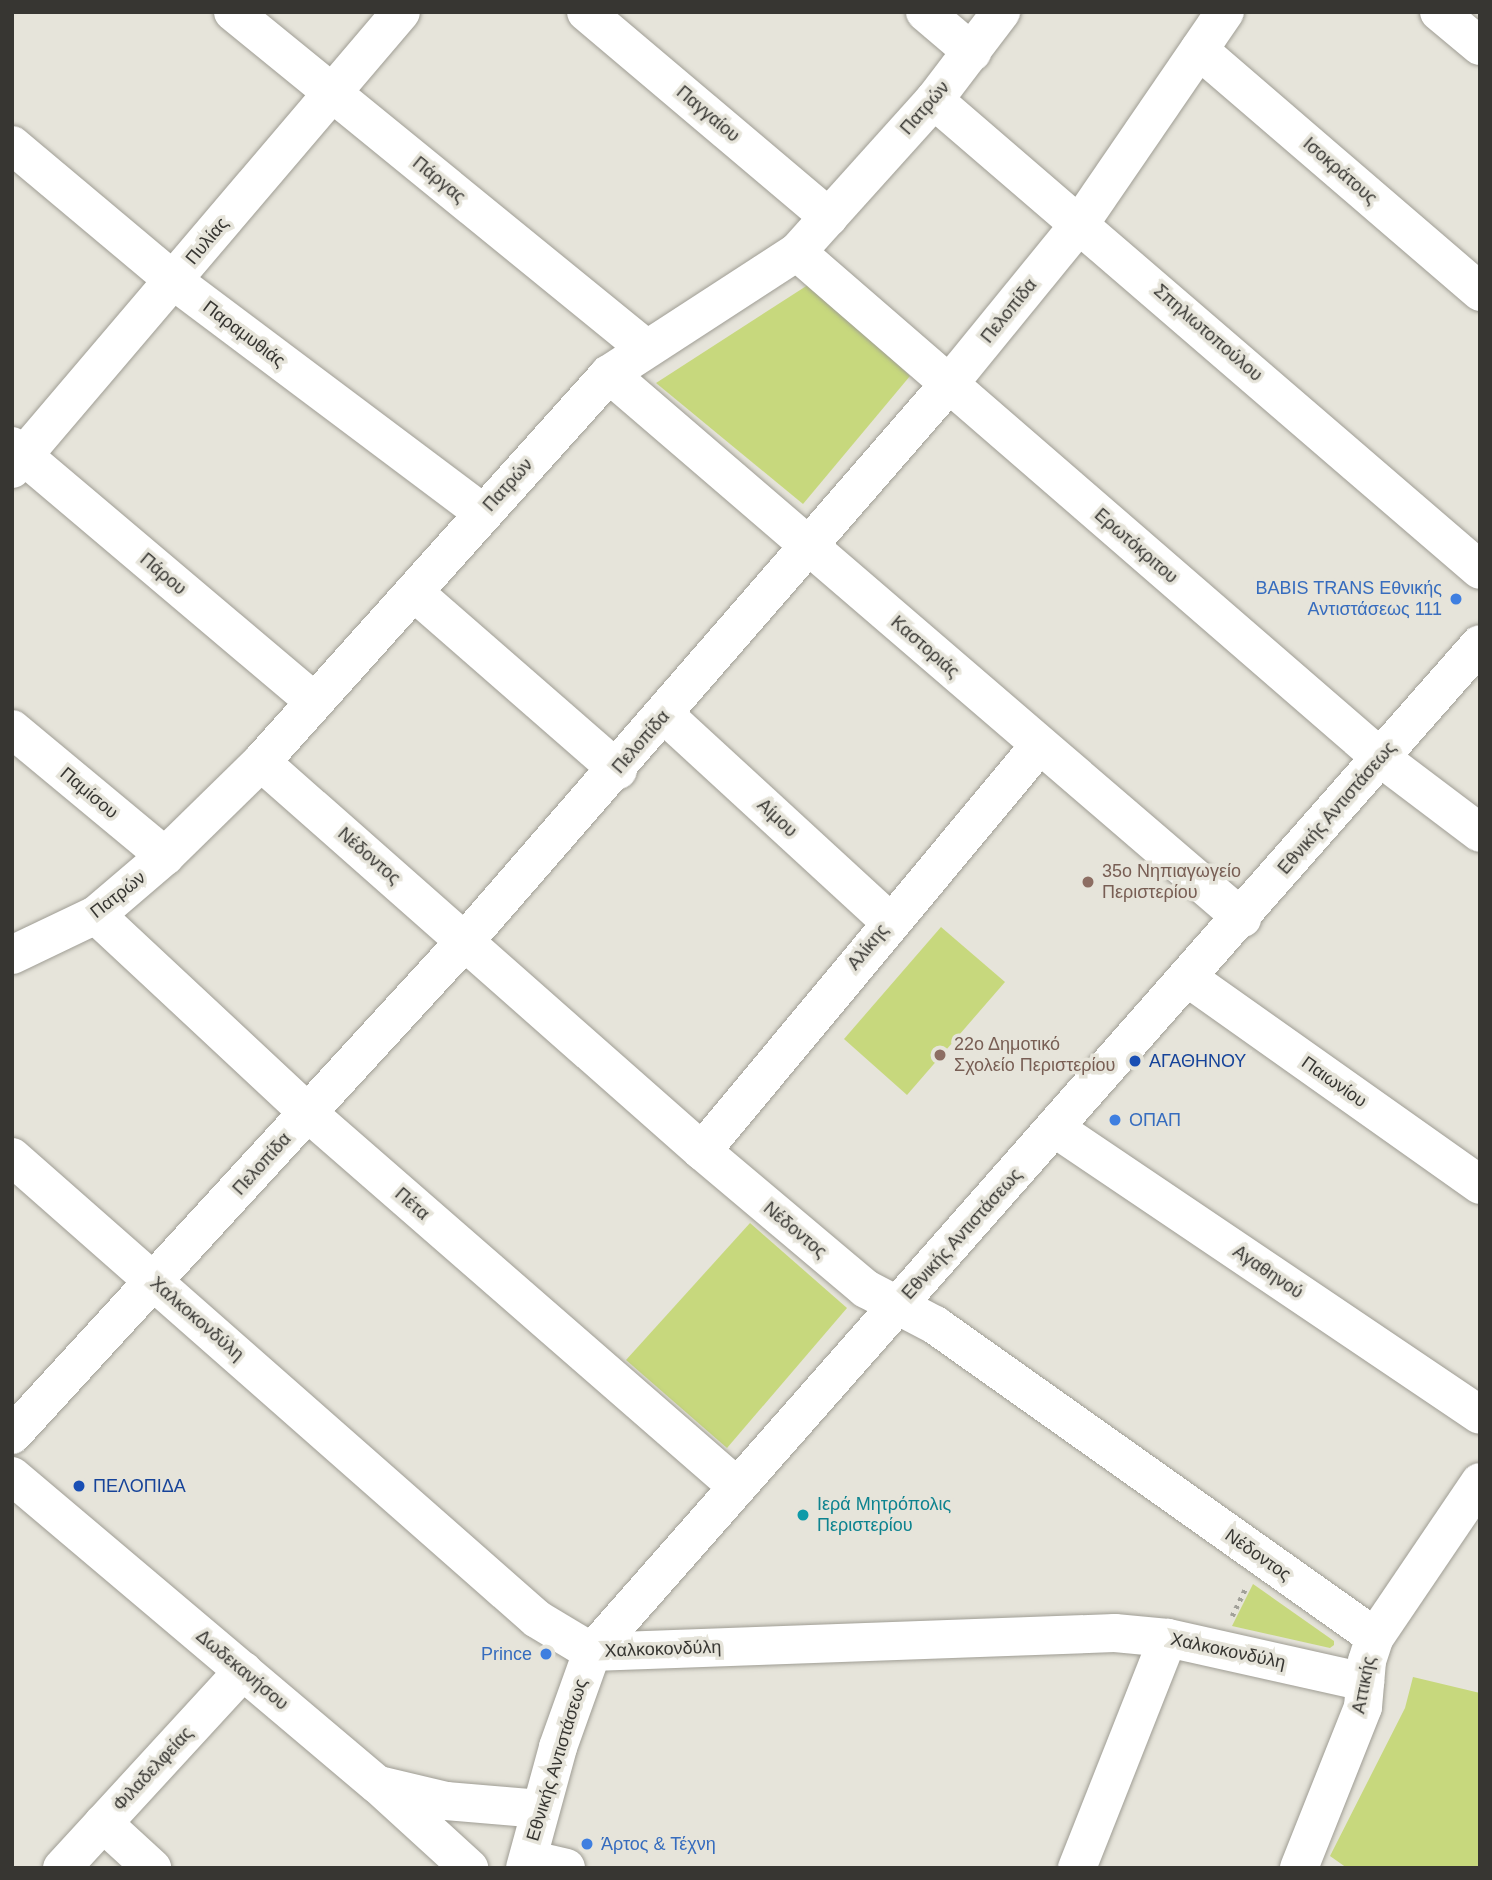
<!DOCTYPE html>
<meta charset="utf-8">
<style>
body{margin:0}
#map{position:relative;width:1492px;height:1880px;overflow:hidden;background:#e6e4da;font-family:Arial,sans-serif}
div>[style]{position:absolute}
.green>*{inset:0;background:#c7d87d}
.path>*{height:4.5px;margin-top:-2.25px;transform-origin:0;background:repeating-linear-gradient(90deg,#a2a199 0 3.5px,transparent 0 8.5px)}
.roads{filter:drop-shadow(0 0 2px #9f9d94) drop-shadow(0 0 2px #9f9d94)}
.minor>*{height:38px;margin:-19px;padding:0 19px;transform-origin:19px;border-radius:19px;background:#fff}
.tertiary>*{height:38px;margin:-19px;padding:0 19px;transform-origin:19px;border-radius:19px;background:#fff}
.dots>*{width:19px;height:19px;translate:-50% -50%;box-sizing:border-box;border:4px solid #e6e4da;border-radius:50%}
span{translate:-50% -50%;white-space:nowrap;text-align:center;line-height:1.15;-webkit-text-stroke:7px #e6e4da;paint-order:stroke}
.street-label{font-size:18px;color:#373632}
.shop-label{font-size:18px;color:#366cbe}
.right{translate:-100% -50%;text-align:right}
.left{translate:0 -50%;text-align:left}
.education-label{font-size:18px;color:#785e54}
.transit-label{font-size:18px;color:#164399}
.culture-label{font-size:18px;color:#0d838f}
.frame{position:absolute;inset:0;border:14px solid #373632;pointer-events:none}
</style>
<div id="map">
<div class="green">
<div style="clip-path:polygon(811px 283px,910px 376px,803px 504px,656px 383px)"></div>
<div style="clip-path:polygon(941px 927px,1005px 982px,907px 1095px,844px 1039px)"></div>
<div style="clip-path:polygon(750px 1223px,847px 1308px,727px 1448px,626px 1360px)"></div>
<div style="clip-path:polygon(1253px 1584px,1334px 1641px,1334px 1645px,1330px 1648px,1232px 1626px)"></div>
<div style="clip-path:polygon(1413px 1677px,1480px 1693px,1480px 1868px,1347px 1868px,1330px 1856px,1405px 1708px)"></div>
</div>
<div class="path">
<div style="left:1232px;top:1616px;width:30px;rotate:-64deg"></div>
</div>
<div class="roads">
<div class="minor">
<div style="left:233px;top:12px;width:530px;rotate:39.18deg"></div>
<div style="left:586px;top:12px;width:318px;rotate:40.2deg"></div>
<div style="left:925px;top:12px;width:62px;rotate:40.4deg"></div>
<div style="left:1439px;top:12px;width:53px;rotate:39.7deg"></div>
<div style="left:1199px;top:50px;width:371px;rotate:40.7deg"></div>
<div style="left:934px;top:100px;width:720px;rotate:40.72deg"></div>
<div style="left:12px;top:145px;width:212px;rotate:40deg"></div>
<div style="left:174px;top:281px;width:386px;rotate:36.9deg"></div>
<div style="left:797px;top:252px;width:773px;rotate:40.91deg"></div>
<div style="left:1381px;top:758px;width:124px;rotate:37.1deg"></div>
<div style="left:609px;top:374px;width:835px;rotate:40.68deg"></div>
<div style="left:12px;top:446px;width:395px;rotate:40.2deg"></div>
<div style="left:12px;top:469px;width:600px;rotate:-49.6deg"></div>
<div style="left:416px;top:594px;width:268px;rotate:41.1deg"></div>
<div style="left:665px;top:715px;width:306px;rotate:42.6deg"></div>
<div style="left:12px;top:729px;width:199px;rotate:39.7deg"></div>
<div style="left:261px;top:762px;width:588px;rotate:41.42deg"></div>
<div style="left:702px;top:1151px;width:214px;rotate:40.1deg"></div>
<div style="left:866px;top:1289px;width:78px;rotate:27.6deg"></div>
<div style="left:935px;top:1325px;width:539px;rotate:35.34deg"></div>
<div style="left:96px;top:915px;width:290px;rotate:43deg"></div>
<div style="left:308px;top:1113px;width:566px;rotate:41.06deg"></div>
<div style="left:12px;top:955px;width:93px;rotate:-25.5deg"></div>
<div style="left:96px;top:915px;width:91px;rotate:-40.5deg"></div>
<div style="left:165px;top:856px;width:134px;rotate:-44.4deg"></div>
<div style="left:261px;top:762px;width:521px;rotate:-48.11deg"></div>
<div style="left:609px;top:374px;width:224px;rotate:-33deg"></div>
<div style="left:797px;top:252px;width:205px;rotate:-48deg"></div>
<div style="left:934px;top:100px;width:111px;rotate:-52.7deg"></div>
<div style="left:1188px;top:978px;width:358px;rotate:35.3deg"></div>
<div style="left:1056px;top:1129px;width:511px;rotate:34deg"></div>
<div style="left:702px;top:1151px;width:525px;rotate:-50.25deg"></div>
<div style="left:12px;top:1157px;width:699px;rotate:41.35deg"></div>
<div style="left:537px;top:1619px;width:64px;rotate:31deg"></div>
<div style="left:592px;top:1652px;width:523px;rotate:-2.08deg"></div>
<div style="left:1115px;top:1633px;width:53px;rotate:5.4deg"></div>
<div style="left:1168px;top:1638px;width:202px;rotate:12.6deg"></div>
<div style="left:12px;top:1435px;width:670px;rotate:-47.48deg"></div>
<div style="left:465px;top:941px;width:738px;rotate:-49.01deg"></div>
<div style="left:949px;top:384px;width:209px;rotate:-50.8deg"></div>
<div style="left:1081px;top:222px;width:255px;rotate:-55.6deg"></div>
<div style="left:103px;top:1823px;width:67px;rotate:42.6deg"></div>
<div style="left:528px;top:1859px;width:39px;rotate:13deg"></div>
<div style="left:62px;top:1868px;width:268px;rotate:-47.4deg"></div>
<div style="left:525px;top:1868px;width:125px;rotate:-74.7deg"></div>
<div style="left:558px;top:1747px;width:101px;rotate:-70.3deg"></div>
<div style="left:592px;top:1652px;width:1343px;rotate:-48.62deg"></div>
<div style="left:1077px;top:1868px;width:247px;rotate:-68.4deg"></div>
<div style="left:1299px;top:1868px;width:173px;rotate:-68.3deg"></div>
<div style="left:1363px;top:1707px;width:46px;rotate:-85deg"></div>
<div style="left:1367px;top:1661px;width:25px;rotate:-72deg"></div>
<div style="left:1375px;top:1637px;width:187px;rotate:-55.9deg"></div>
</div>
<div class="tertiary">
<div style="left:12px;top:1476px;width:478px;rotate:40.2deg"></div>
<div style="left:377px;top:1784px;width:125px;rotate:42.4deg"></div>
<div style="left:383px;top:1786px;width:65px;rotate:13.4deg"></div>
<div style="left:446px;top:1801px;width:95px;rotate:4.8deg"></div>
</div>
</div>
<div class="dots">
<div style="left:1456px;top:599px;background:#3f7fe0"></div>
<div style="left:1088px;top:882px;background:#8d6e63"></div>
<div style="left:940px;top:1055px;background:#8d6e63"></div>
<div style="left:1135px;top:1061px;background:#1a4fb4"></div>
<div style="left:1115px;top:1120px;background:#3f7fe0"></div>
<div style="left:79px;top:1486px;background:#1a4fb4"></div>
<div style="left:803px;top:1515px;background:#0f9aa8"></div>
<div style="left:546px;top:1654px;background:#3f7fe0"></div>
<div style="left:587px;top:1844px;background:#3f7fe0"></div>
</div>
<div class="street-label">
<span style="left:925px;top:108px;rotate:-49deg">Πατρών</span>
<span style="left:708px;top:114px;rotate:40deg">Παγγαίου</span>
<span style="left:1340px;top:171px;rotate:41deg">Ισοκράτους</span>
<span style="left:439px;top:180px;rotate:39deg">Πάργας</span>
<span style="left:207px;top:241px;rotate:-50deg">Πυλίας</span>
<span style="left:1009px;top:311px;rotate:-51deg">Πελοπίδα</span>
<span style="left:1208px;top:333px;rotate:41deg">Σπηλιωτοπούλου</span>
<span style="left:244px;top:334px;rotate:37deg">Παραμυθιάς</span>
<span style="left:508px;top:485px;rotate:-48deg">Πατρών</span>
<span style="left:1136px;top:546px;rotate:41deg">Ερωτόκριτου</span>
<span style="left:163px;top:574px;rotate:40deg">Πάρου</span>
<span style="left:925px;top:647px;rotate:41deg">Καστοριάς</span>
<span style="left:641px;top:742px;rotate:-49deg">Πελοπίδα</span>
<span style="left:89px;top:793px;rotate:40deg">Παμίσου</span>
<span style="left:1337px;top:808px;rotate:-49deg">Εθνικής Αντιστάσεως</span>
<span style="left:777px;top:818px;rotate:43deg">Αίμου</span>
<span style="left:369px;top:856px;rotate:41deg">Νέδοντος</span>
<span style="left:118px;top:895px;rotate:-38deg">Πατρών</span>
<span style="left:868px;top:947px;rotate:-51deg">Αλίκης</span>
<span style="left:1334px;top:1082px;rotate:35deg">Παιωνίου</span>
<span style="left:262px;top:1164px;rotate:-48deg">Πελοπίδα</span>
<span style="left:412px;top:1204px;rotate:41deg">Πέτα</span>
<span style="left:795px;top:1230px;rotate:40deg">Νέδοντος</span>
<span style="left:962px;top:1234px;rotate:-48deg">Εθνικής Αντιστάσεως</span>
<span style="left:1268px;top:1272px;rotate:34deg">Αγαθηνού</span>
<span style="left:197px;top:1319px;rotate:41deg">Χαλκοκονδύλη</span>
<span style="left:1258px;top:1555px;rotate:35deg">Νέδοντος</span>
<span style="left:663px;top:1649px;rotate:-2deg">Χαλκοκονδύλη</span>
<span style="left:1228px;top:1651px;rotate:12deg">Χαλκοκονδύλη</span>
<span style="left:242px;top:1670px;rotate:40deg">Δωδεκανήσου</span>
<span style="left:1364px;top:1685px;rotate:-79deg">Αττικής</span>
<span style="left:557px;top:1760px;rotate:-73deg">Εθνικής Αντιστάσεως</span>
<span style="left:153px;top:1769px;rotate:-47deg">Φιλαδελφείας</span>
</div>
<div class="shop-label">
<span class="right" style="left:1442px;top:599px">BABIS TRANS Εθνικής<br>Αντιστάσεως 111</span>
<span class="left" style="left:1129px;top:1120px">ΟΠΑΠ</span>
<span class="right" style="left:532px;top:1654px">Prince</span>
<span class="left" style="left:601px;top:1844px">Άρτος &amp; Τέχνη</span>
</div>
<div class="education-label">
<span class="left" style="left:1102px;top:882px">35ο Νηπιαγωγείο<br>Περιστερίου</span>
<span class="left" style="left:954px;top:1055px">22ο Δημοτικό<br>Σχολείο Περιστερίου</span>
</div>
<div class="transit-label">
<span class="left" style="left:1149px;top:1061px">ΑΓΑΘΗΝΟΥ</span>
<span class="left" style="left:93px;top:1486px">ΠΕΛΟΠΙΔΑ</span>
</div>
<div class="culture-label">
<span class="left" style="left:817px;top:1515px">Ιερά Μητρόπολις<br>Περιστερίου</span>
</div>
<div class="frame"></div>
</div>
